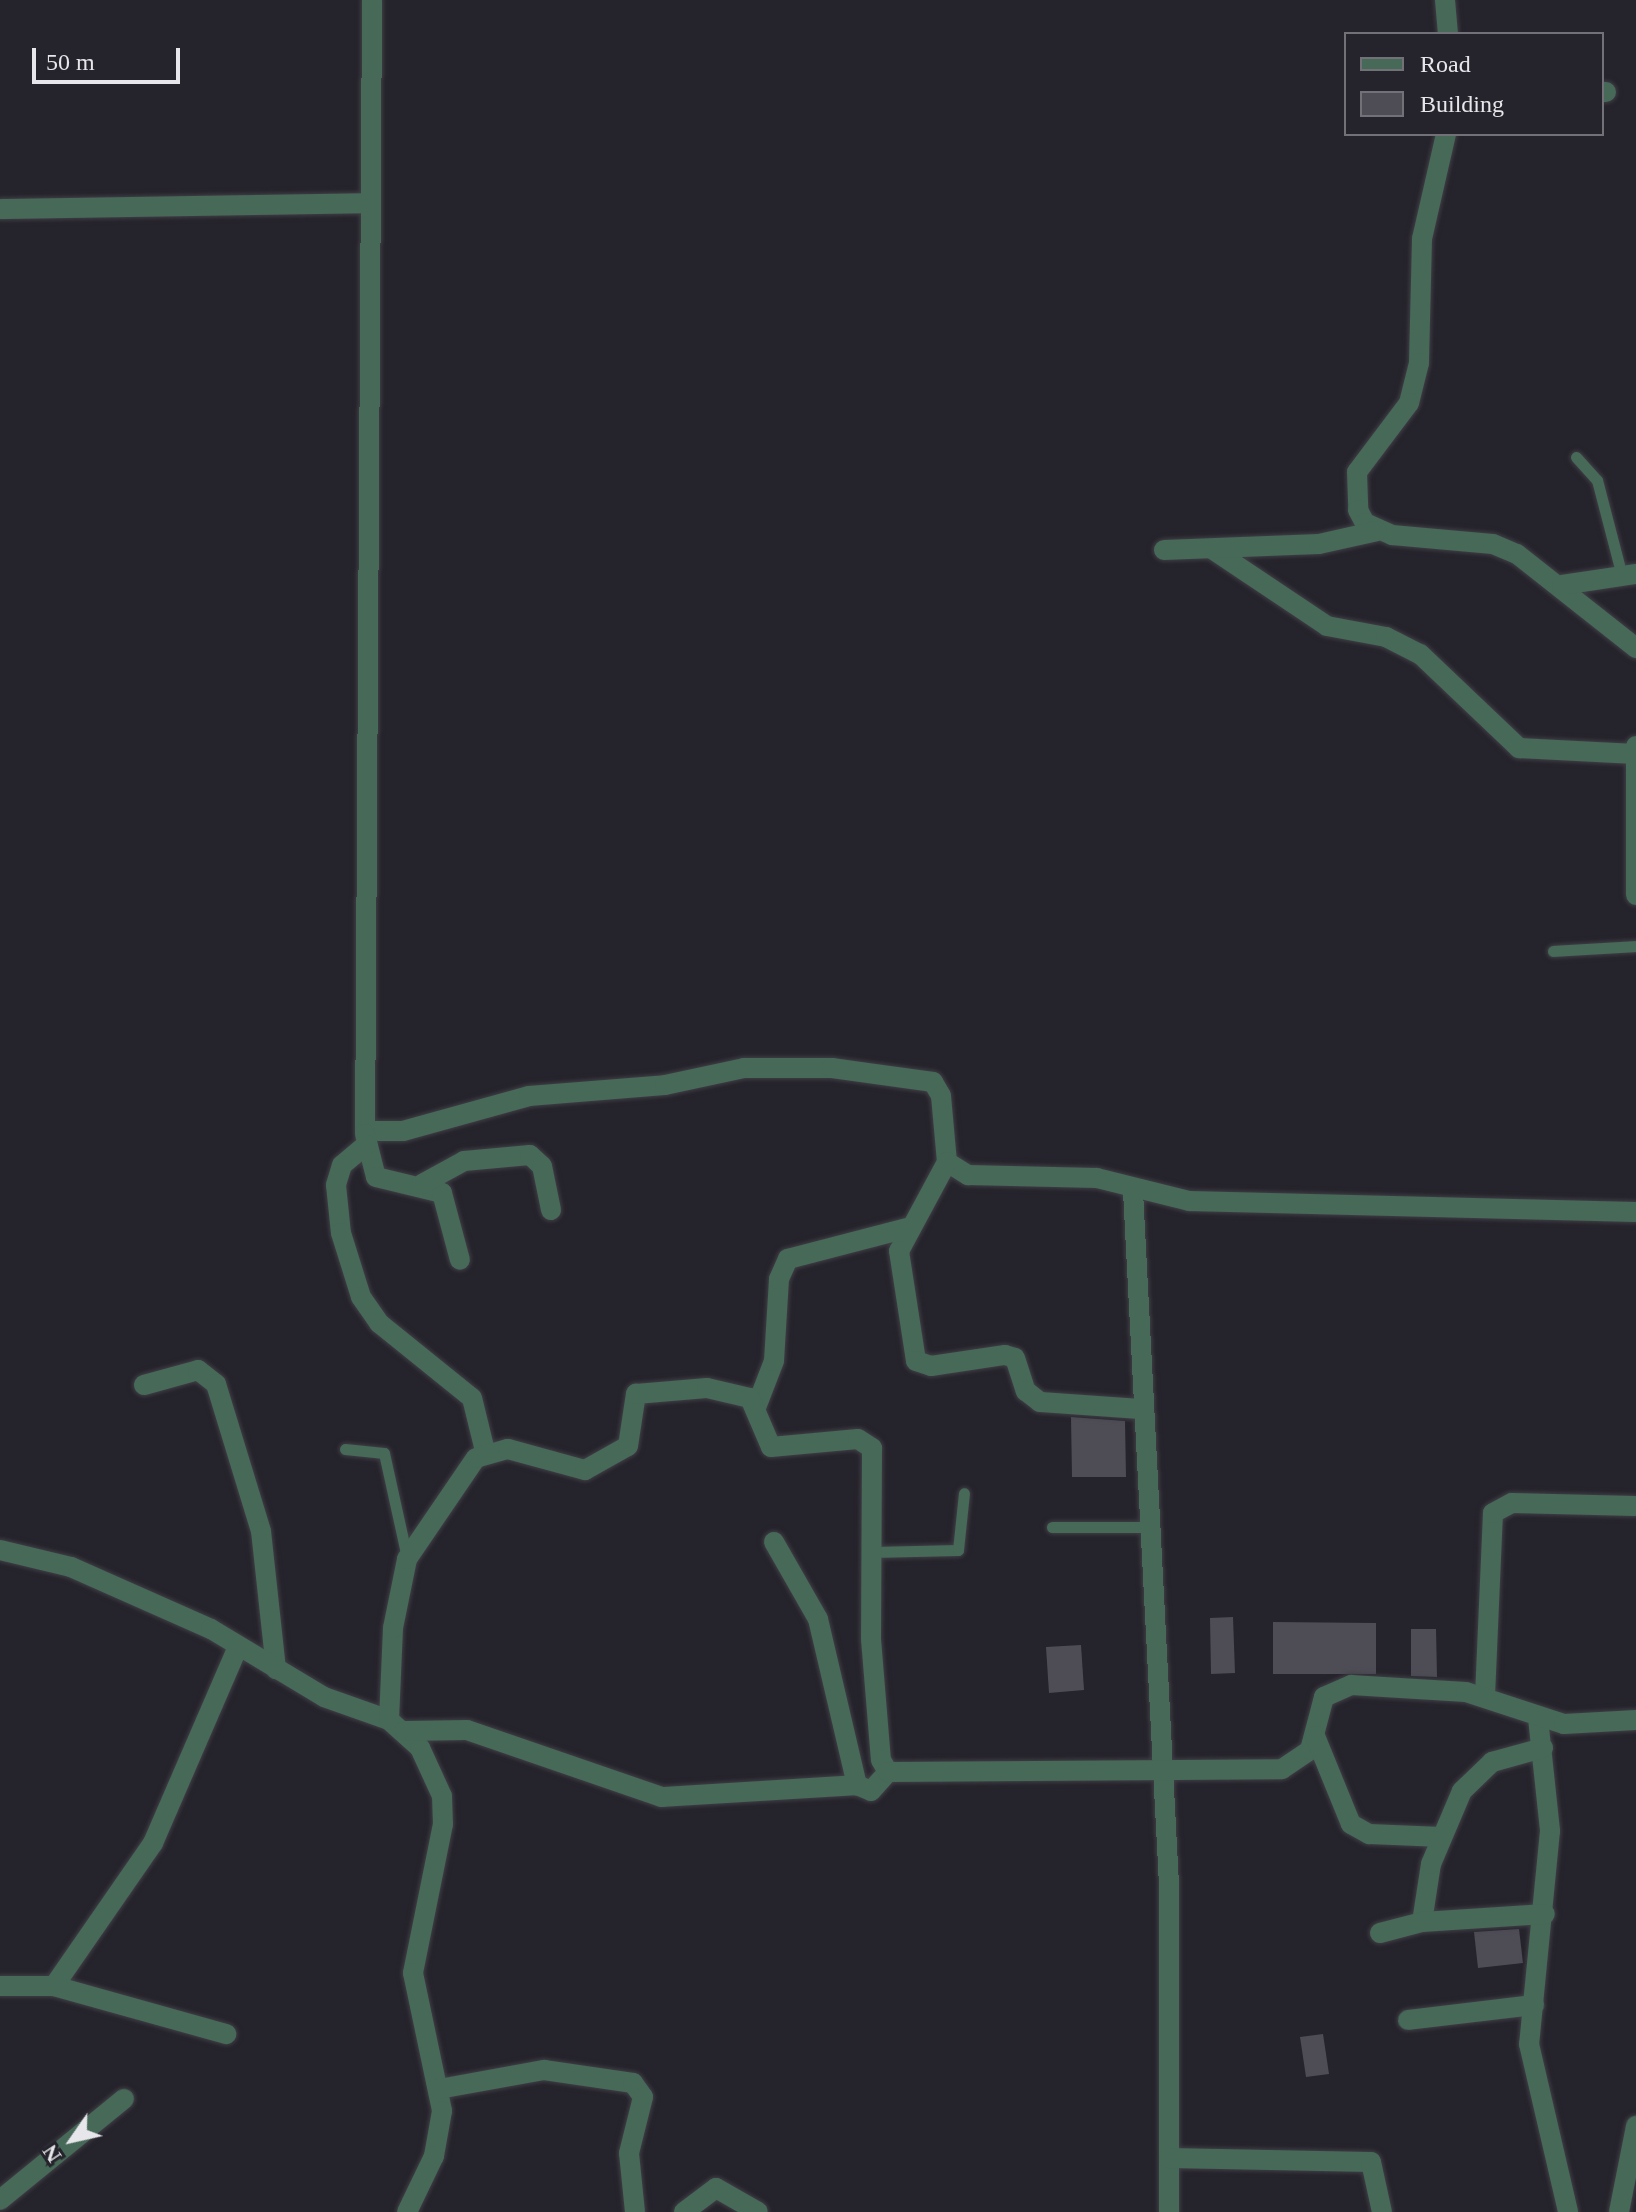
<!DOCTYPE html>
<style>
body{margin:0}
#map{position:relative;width:1636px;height:2212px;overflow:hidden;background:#25232b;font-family:Georgia,serif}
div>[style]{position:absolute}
.building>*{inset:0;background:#4e4d55}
.roads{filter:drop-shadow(0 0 2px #403e46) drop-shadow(0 0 2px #403e46)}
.service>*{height:11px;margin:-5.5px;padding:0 5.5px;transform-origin:5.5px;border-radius:5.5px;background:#476958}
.minor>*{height:20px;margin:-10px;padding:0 10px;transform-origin:10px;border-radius:10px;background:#476958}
.tertiary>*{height:20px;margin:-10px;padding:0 10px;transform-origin:10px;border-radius:10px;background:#476958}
span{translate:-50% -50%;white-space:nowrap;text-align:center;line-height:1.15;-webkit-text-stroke:8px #25232b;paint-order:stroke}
.legend{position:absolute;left:1344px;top:32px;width:260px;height:104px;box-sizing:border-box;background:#25232b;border:2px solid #737178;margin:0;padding:10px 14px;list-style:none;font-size:24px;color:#e7e6eb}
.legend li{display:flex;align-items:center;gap:16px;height:40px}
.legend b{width:40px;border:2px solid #737178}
.north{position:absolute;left:32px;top:2100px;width:80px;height:80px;-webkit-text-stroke:6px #25232b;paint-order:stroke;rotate:236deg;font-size:22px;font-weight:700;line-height:32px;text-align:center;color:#e7e6eb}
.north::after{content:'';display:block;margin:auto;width:28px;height:36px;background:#e7e6eb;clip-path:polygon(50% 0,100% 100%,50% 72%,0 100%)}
.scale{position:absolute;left:32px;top:48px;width:148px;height:36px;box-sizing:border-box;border:4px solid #e7e6eb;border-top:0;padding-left:10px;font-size:24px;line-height:28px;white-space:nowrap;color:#e7e6eb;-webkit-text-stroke:6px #25232b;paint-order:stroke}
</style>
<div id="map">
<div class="building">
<div style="clip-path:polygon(1071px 1417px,1125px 1421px,1126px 1477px,1072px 1477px)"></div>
<div style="clip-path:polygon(1233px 1617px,1235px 1673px,1211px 1674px,1210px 1618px)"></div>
<div style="clip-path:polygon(1273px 1622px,1376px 1623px,1376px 1674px,1273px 1674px)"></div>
<div style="clip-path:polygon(1411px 1629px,1436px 1629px,1437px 1677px,1411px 1676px)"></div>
<div style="clip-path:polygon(1081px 1645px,1084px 1690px,1049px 1693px,1046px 1647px)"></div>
<div style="clip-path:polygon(1519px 1929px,1523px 1963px,1478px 1968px,1474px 1932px)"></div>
<div style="clip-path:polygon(1323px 2034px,1329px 2074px,1306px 2077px,1300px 2037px)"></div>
</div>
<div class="roads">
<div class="service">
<div style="left:1576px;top:457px;width:31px;rotate:48deg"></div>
<div style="left:1597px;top:480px;width:99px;rotate:75.4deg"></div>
<div style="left:1553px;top:951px;width:83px;rotate:-3.4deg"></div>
<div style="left:345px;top:1449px;width:39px;rotate:6deg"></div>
<div style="left:384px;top:1453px;width:107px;rotate:77.6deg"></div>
<div style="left:1052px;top:1527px;width:98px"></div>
<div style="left:872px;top:1552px;width:86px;rotate:-1.3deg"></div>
<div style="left:958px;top:1550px;width:57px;rotate:-84deg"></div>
</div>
<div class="minor">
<div style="left:372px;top:0;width:1131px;rotate:90.35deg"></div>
<div style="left:365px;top:1131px;width:38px"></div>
<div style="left:403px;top:1131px;width:131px;rotate:-15.5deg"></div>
<div style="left:529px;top:1096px;width:136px;rotate:-4.6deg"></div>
<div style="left:665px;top:1085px;width:81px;rotate:-12.1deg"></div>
<div style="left:744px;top:1068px;width:88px"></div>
<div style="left:832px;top:1068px;width:102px;rotate:7.9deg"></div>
<div style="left:933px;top:1082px;width:16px;rotate:60deg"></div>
<div style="left:941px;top:1096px;width:66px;rotate:84.8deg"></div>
<div style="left:947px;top:1162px;width:25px;rotate:32deg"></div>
<div style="left:968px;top:1175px;width:129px;rotate:1.3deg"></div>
<div style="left:1097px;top:1178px;width:95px;rotate:14deg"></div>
<div style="left:1189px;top:1201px;width:447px;rotate:1.4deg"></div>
<div style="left:1445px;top:0;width:34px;rotate:85deg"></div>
<div style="left:1602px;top:92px;width:4px"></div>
<div style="left:1446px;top:134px;width:108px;rotate:102.9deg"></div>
<div style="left:1422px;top:239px;width:124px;rotate:91.4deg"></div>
<div style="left:1419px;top:363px;width:41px;rotate:104deg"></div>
<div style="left:1409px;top:403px;width:86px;rotate:127deg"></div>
<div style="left:1357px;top:472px;width:38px;rotate:88deg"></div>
<div style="left:1358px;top:510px;width:15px;rotate:62deg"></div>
<div style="left:1365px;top:523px;width:30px;rotate:24deg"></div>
<div style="left:1392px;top:535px;width:101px;rotate:5.1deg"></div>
<div style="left:1493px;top:544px;width:26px;rotate:23deg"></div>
<div style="left:1517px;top:554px;width:152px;rotate:38.3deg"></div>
<div style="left:0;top:209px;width:370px;rotate:-0.9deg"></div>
<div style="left:1212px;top:549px;width:138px;rotate:33.8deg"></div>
<div style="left:1327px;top:626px;width:60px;rotate:10.6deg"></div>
<div style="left:1386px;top:637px;width:38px;rotate:27deg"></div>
<div style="left:1420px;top:654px;width:137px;rotate:43.5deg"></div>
<div style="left:1519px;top:748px;width:116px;rotate:3deg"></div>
<div style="left:1164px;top:550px;width:155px;rotate:-2.2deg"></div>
<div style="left:1319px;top:544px;width:59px;rotate:-12.6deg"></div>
<div style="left:1562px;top:585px;width:75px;rotate:-8.5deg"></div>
<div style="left:1636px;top:746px;width:149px;rotate:90deg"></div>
<div style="left:365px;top:1134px;width:44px;rotate:75.7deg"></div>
<div style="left:376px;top:1177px;width:68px;rotate:13.6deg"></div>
<div style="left:442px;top:1193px;width:69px;rotate:75deg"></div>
<div style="left:366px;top:1145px;width:31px;rotate:140deg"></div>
<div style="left:342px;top:1165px;width:21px;rotate:107deg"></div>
<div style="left:336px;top:1185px;width:48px;rotate:84.1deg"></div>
<div style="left:341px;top:1233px;width:67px;rotate:72.6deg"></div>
<div style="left:361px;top:1297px;width:32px;rotate:55deg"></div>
<div style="left:379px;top:1323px;width:119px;rotate:38.9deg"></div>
<div style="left:472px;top:1398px;width:55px;rotate:76.2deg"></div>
<div style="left:947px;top:1162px;width:101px;rotate:118.3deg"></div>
<div style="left:899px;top:1251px;width:111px;rotate:81.2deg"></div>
<div style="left:916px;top:1361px;width:16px;rotate:18deg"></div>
<div style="left:931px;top:1366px;width:75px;rotate:-8.5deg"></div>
<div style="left:1005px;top:1355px;width:10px;rotate:17deg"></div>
<div style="left:1015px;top:1358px;width:35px;rotate:72deg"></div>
<div style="left:1026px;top:1391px;width:18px;rotate:38deg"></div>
<div style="left:1040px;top:1402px;width:101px;rotate:4deg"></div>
<div style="left:422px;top:1184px;width:48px;rotate:-28.7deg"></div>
<div style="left:464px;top:1161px;width:66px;rotate:-5.2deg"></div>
<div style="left:530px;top:1155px;width:16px;rotate:43deg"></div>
<div style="left:542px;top:1166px;width:45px;rotate:78.4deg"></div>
<div style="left:1133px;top:1191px;width:694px;rotate:87.03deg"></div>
<div style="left:1169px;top:1884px;width:328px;rotate:90deg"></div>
<div style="left:144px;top:1385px;width:56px;rotate:-15.5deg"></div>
<div style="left:198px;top:1370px;width:23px;rotate:38deg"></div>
<div style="left:216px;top:1384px;width:154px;rotate:73deg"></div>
<div style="left:261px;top:1531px;width:139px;rotate:83.8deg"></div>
<div style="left:757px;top:1405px;width:47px;rotate:-68.9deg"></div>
<div style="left:774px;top:1361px;width:82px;rotate:-86.5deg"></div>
<div style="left:779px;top:1279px;width:22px;rotate:-66deg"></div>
<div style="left:788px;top:1259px;width:123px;rotate:-14.6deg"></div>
<div style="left:774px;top:1542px;width:89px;rotate:60.3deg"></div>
<div style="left:818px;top:1619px;width:171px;rotate:76.8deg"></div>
<div style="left:857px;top:1785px;width:15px;rotate:23deg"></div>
<div style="left:871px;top:1791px;width:25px;rotate:-48deg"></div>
<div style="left:0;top:1550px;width:73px;rotate:13.5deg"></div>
<div style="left:71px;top:1567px;width:153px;rotate:23.9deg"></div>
<div style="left:211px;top:1629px;width:132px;rotate:31deg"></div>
<div style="left:324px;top:1697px;width:69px;rotate:19.5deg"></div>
<div style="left:389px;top:1720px;width:42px;rotate:42.1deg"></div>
<div style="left:420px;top:1748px;width:53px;rotate:65.4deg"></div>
<div style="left:442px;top:1796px;width:28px;rotate:88deg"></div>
<div style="left:443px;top:1824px;width:152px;rotate:101.4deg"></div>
<div style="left:413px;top:1973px;width:141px;rotate:78.1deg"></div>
<div style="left:442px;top:2111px;width:46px;rotate:100.1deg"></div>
<div style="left:434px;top:2156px;width:62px;rotate:115.7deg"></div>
<div style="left:1485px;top:1696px;width:183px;rotate:-87.5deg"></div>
<div style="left:1493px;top:1513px;width:21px;rotate:-28deg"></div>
<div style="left:1512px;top:1503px;width:123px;rotate:1.4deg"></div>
<div style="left:1538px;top:1718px;width:114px;rotate:83.9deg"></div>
<div style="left:1550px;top:1831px;width:214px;rotate:95.6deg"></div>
<div style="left:1529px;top:2044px;width:172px;rotate:76.9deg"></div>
<div style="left:389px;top:1720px;width:92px;rotate:-87.5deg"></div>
<div style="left:393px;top:1628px;width:70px;rotate:-78.5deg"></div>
<div style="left:407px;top:1559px;width:122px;rotate:-55.7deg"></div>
<div style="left:476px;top:1458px;width:33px;rotate:-16deg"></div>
<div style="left:508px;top:1449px;width:80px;rotate:15.3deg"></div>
<div style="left:585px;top:1470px;width:49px;rotate:-29.2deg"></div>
<div style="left:628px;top:1446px;width:53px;rotate:-81.3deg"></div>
<div style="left:636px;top:1394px;width:71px;rotate:-4.8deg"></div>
<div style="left:707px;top:1388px;width:44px;rotate:13.1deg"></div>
<div style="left:750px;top:1398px;width:53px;rotate:66.8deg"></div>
<div style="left:771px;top:1447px;width:87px;rotate:-5.3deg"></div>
<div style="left:858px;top:1439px;width:17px;rotate:33deg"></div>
<div style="left:872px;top:1448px;width:191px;rotate:90.3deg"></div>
<div style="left:871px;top:1639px;width:121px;rotate:85.3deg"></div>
<div style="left:881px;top:1760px;width:14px;rotate:60deg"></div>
<div style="left:888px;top:1772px;width:394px;rotate:-0.4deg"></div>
<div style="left:1282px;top:1769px;width:34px;rotate:-34deg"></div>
<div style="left:1310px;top:1750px;width:55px;rotate:-75.2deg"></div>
<div style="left:1324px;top:1697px;width:30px;rotate:-24deg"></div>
<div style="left:1351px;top:1685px;width:115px;rotate:3.5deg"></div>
<div style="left:1466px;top:1692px;width:103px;rotate:18.1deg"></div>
<div style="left:1564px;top:1724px;width:72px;rotate:-3.2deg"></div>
<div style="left:405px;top:1731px;width:62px;rotate:-0.9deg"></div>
<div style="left:467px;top:1730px;width:206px;rotate:19deg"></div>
<div style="left:662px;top:1797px;width:195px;rotate:-3.5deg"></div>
<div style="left:1315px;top:1736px;width:95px;rotate:67.8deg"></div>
<div style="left:1351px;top:1824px;width:21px;rotate:29deg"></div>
<div style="left:1369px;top:1834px;width:73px;rotate:2.4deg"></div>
<div style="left:1422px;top:1922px;width:59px;rotate:-81.2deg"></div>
<div style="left:1431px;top:1864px;width:79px;rotate:-67deg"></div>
<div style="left:1462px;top:1791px;width:42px;rotate:-44deg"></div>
<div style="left:1492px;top:1762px;width:53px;rotate:-15.4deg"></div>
<div style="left:1380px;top:1933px;width:43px;rotate:-14.7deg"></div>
<div style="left:1422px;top:1922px;width:123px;rotate:-3.7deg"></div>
<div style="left:0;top:1986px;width:54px"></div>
<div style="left:54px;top:1986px;width:179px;rotate:15.6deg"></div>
<div style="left:54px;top:1986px;width:174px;rotate:-55.3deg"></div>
<div style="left:153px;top:1843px;width:214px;rotate:-66.6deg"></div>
<div style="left:1408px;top:2020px;width:127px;rotate:-6.8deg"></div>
<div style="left:439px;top:2089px;width:107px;rotate:-10.3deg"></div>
<div style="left:544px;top:2070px;width:90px;rotate:8.3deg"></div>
<div style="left:633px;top:2083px;width:17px;rotate:54deg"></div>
<div style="left:643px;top:2097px;width:58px;rotate:104deg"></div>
<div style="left:629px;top:2153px;width:59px;rotate:84.2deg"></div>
<div style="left:1169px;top:2158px;width:202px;rotate:1.1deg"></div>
<div style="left:1371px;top:2162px;width:51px;rotate:77.6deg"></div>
<div style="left:0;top:2200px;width:160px;rotate:-39.2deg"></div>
<div style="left:684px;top:2212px;width:40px;rotate:-37deg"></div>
<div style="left:716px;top:2188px;width:48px;rotate:29.7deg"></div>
</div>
<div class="tertiary">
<div style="left:1619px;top:2212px;width:88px;rotate:-78.8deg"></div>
</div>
</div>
<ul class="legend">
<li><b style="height:10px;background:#476958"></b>Road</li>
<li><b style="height:22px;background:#4e4d55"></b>Building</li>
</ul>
<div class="north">N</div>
<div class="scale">50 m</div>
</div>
